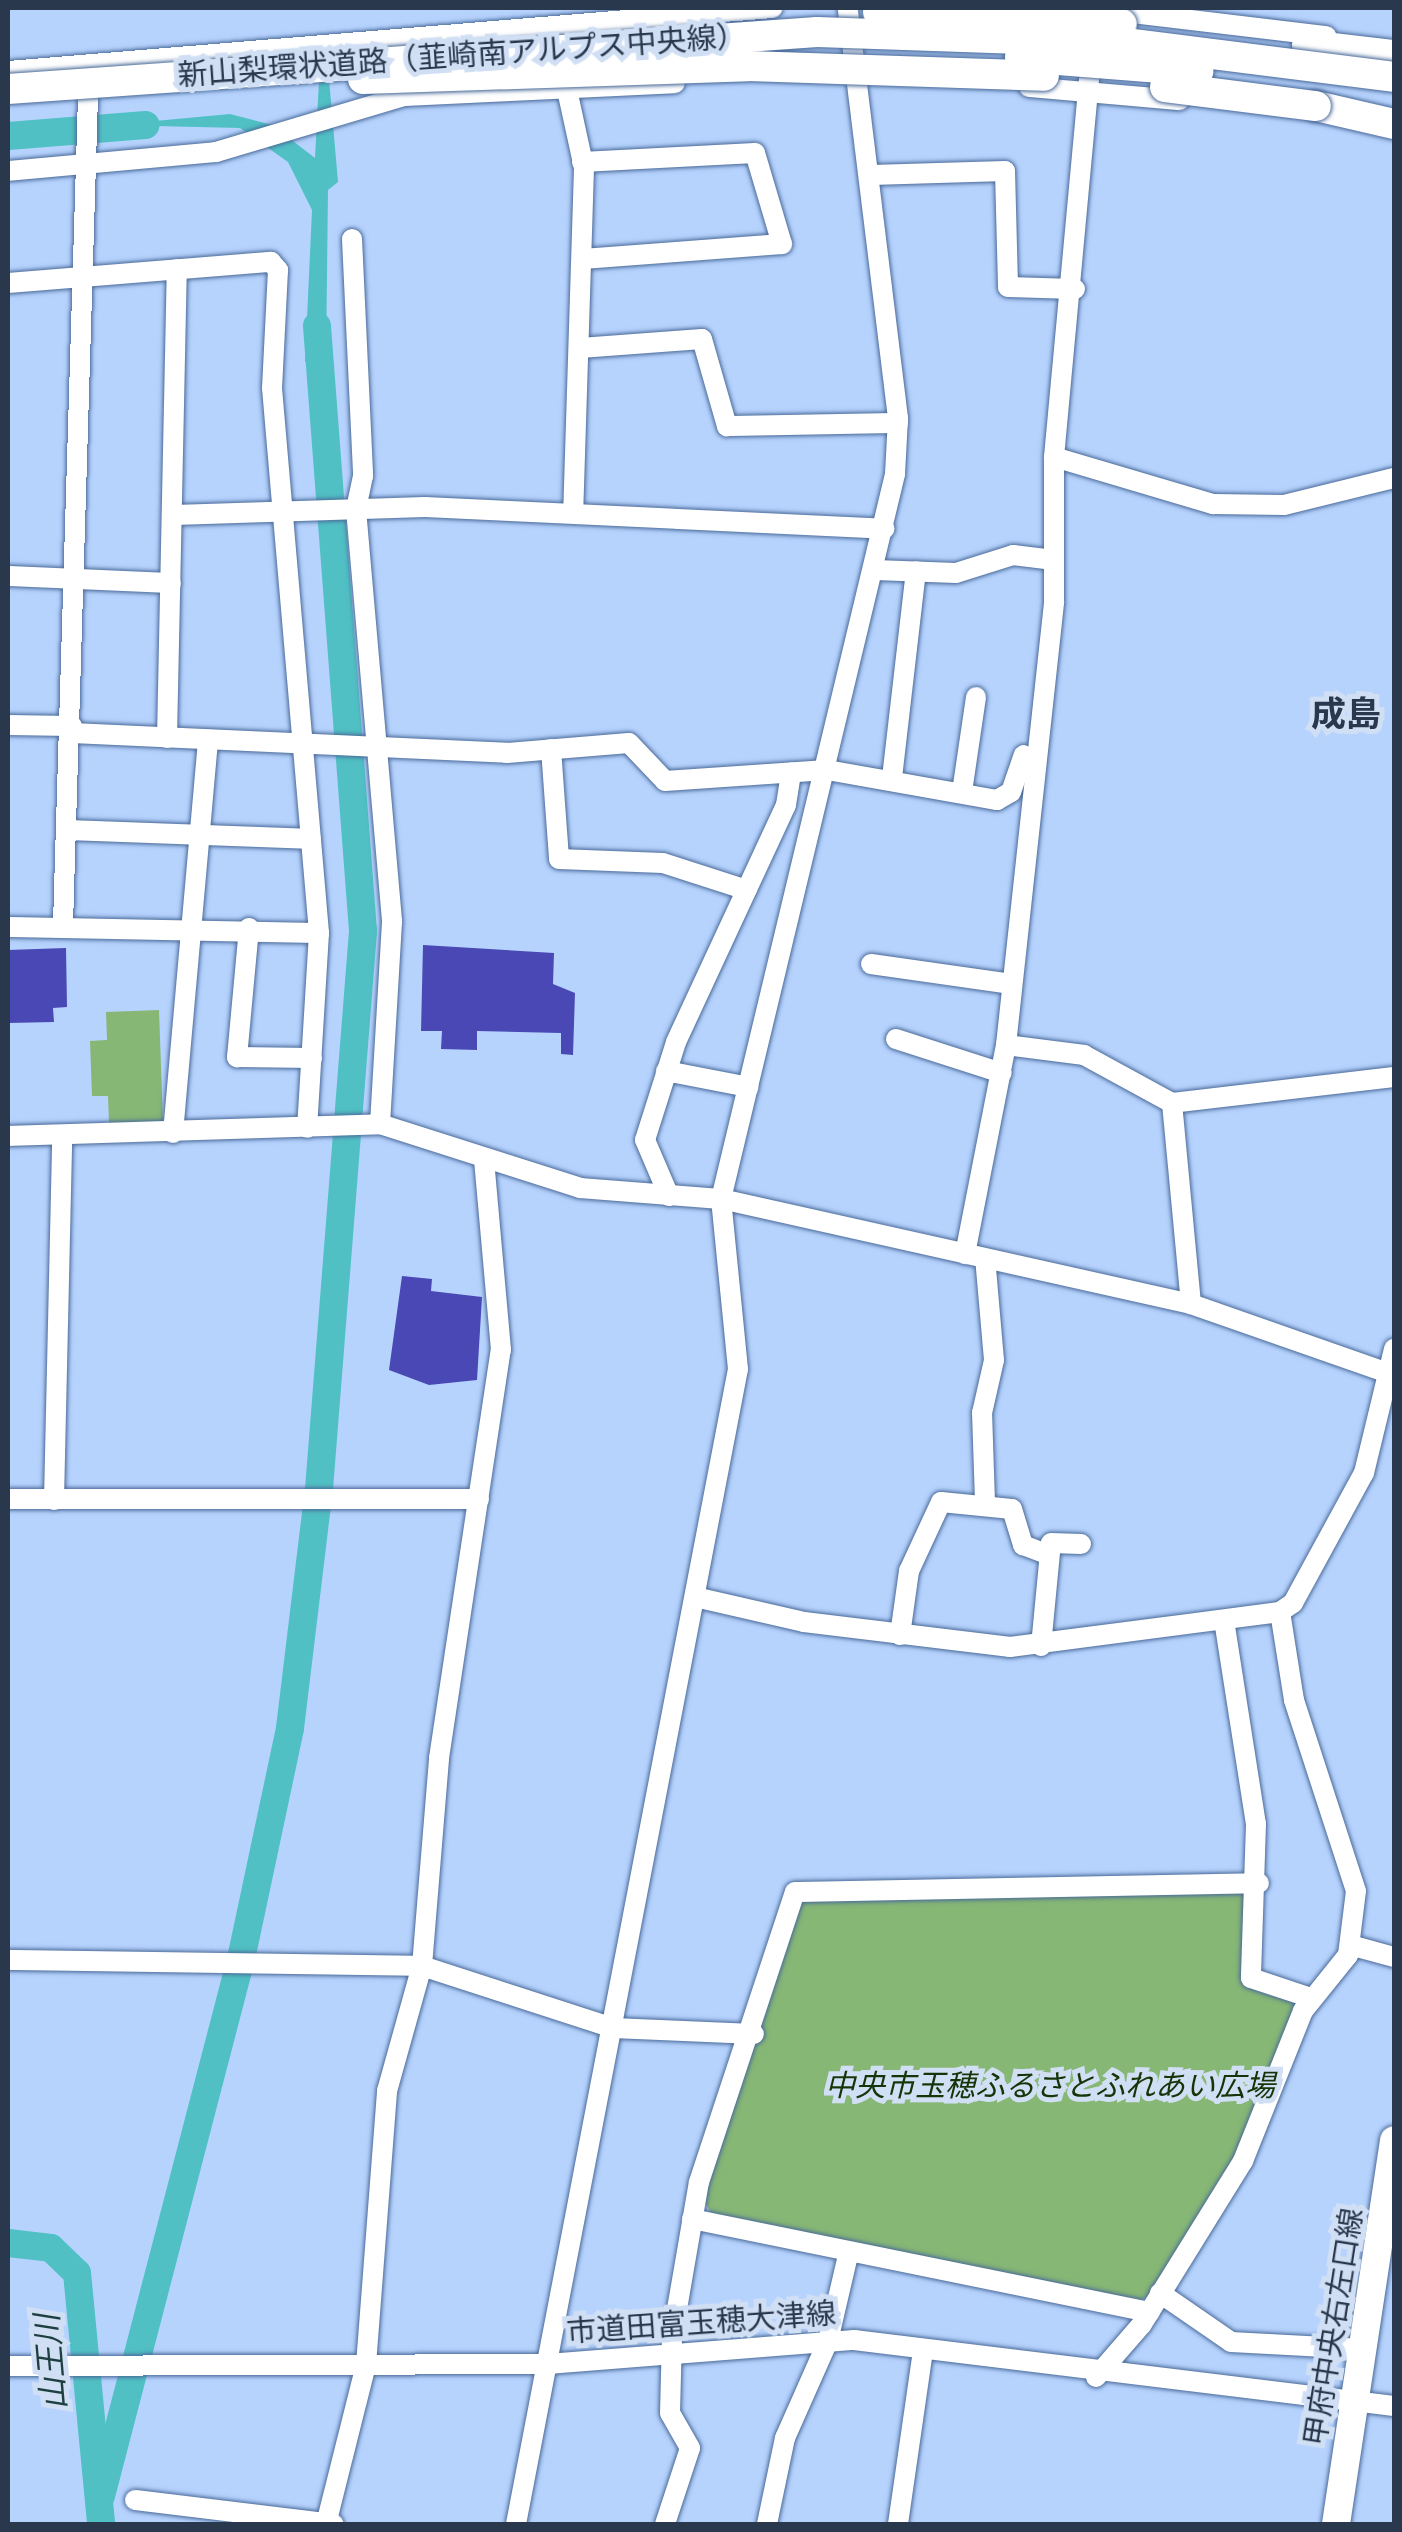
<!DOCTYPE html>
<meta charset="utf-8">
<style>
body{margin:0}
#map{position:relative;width:1402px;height:2532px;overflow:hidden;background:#b6d3fe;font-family:Merriweather,"Noto Sans JP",serif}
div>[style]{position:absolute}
.green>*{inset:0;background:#86b775}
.water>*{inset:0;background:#50c0c4}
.river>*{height:28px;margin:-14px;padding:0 14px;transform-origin:14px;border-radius:14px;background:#50c0c4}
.building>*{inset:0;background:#4948b5}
.roads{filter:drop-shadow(0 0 2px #4a6a99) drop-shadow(0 0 2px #4a6a99)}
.minor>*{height:20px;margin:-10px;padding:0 10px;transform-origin:10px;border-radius:10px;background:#fff}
.major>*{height:28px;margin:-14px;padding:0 14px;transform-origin:14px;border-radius:14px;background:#fff}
.highway>*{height:30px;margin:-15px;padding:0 15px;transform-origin:15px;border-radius:15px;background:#fff}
.bridges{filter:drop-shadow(0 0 2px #4a6a99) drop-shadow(0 0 2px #4a6a99)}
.highway-bridge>*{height:30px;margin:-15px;padding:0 15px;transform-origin:15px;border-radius:15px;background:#fff}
span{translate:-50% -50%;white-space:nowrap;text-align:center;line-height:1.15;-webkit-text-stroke:10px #d1dff5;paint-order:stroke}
.street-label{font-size:30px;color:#2a384d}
.park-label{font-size:30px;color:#153407;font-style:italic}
.water-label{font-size:32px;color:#1d3f40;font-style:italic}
.quarter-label{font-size:35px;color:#2a384d;font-weight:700}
.frame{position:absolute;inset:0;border:10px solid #2a384d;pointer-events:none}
</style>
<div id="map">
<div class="green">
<div style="clip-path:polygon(159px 1010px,163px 1121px,109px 1123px,108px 1096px,92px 1096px,90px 1041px,107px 1040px,106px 1012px)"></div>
<div style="clip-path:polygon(1245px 1890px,1243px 1984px,1295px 2003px,1297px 2012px,1239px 2151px,1150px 2295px,1138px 2301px,712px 2215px,703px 2199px,720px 2139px,802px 1896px)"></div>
</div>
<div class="water">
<div style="clip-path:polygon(329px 79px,338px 182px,328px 190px,326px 362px,305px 362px,312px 210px,288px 162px,240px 128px,112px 125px,230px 114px,272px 125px,315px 158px,319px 80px)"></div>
</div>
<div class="river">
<div style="left:8px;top:136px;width:138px;rotate:-4.6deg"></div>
<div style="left:8px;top:2243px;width:43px;rotate:6.6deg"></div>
<div style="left:51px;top:2248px;width:36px;rotate:44deg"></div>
<div style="left:77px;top:2273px;width:252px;rotate:84.5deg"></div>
<div style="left:101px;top:2496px;width:555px;rotate:-75.39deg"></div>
<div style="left:241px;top:1959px;width:236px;rotate:-78deg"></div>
<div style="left:290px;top:1728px;width:241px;rotate:-83.1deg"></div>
<div style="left:319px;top:1489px;width:560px;rotate:-85.49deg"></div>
<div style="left:363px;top:931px;width:607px;rotate:-94.35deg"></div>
</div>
<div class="building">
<div style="clip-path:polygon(423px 945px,554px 953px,553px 984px,575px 993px,573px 1055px,561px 1054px,561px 1033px,477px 1031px,477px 1050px,441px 1049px,442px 1031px,421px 1031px)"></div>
<div style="clip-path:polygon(66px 948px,67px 1007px,53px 1008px,54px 1022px,8px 1023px,8px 950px)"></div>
<div style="clip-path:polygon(402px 1276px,432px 1279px,431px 1291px,482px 1297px,477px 1380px,429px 1385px,389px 1370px)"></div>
</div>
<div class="roads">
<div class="minor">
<div style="left:1107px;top:10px;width:221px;rotate:6.8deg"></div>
<div style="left:8px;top:71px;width:767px;rotate:-4.71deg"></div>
<div style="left:564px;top:76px;width:94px;rotate:77.7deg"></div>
<div style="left:584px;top:168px;width:343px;rotate:91.8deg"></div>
<div style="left:1029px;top:87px;width:151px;rotate:5deg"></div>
<div style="left:582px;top:162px;width:173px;rotate:-3deg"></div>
<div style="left:755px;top:153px;width:95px;rotate:73.5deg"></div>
<div style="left:782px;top:244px;width:200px;rotate:175.7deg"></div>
<div style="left:8px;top:171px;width:209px;rotate:-5.2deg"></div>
<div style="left:216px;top:152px;width:196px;rotate:-16.6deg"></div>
<div style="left:404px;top:96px;width:271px;rotate:-2.7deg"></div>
<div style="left:871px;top:175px;width:134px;rotate:-1.7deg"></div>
<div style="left:1005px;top:171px;width:116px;rotate:88.5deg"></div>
<div style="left:1008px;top:287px;width:67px;rotate:1.7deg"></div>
<div style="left:352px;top:239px;width:237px;rotate:87.3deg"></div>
<div style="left:363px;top:476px;width:34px;rotate:102deg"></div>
<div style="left:356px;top:509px;width:415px;rotate:85deg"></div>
<div style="left:392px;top:922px;width:202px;rotate:93.4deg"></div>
<div style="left:8px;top:283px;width:264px;rotate:-4.6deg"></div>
<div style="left:271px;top:262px;width:11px;rotate:49deg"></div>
<div style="left:278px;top:270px;width:118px;rotate:92.9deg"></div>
<div style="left:272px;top:388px;width:547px;rotate:85.07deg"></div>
<div style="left:319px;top:933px;width:195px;rotate:93.5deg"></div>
<div style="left:580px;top:348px;width:122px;rotate:-4.2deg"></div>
<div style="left:702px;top:339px;width:91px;rotate:74deg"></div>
<div style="left:727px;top:426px;width:171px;rotate:-1deg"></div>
<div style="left:1054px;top:457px;width:166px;rotate:16.5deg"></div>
<div style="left:1213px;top:504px;width:71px;rotate:0.8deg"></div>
<div style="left:1284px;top:505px;width:113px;rotate:-13.8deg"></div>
<div style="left:174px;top:515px;width:251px;rotate:-1.8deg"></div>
<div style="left:425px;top:507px;width:460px;rotate:2.7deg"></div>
<div style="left:875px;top:570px;width:81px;rotate:2.1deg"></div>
<div style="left:956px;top:573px;width:60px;rotate:-17.5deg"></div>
<div style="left:1013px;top:555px;width:41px;rotate:7deg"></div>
<div style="left:8px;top:576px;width:163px;rotate:2.5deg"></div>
<div style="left:8px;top:725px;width:64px;rotate:0.9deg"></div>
<div style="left:72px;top:733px;width:435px;rotate:2.6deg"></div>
<div style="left:507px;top:753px;width:122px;rotate:-4.7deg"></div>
<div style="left:629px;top:743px;width:52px;rotate:46.5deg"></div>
<div style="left:665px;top:781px;width:162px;rotate:-3.9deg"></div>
<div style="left:827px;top:770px;width:173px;rotate:10deg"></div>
<div style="left:997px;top:800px;width:16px;rotate:-30deg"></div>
<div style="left:1011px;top:792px;width:39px;rotate:-71deg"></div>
<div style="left:167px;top:738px;width:469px;rotate:-88.8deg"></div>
<div style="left:551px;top:749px;width:110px;rotate:85.8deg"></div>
<div style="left:559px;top:859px;width:104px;rotate:2.2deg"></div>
<div style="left:663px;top:863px;width:88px;rotate:17.8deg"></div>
<div style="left:892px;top:778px;width:208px;rotate:-83.4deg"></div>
<div style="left:962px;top:792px;width:96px;rotate:-81.6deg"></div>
<div style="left:71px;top:830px;width:240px;rotate:2.1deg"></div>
<div style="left:63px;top:924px;width:860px;rotate:-88.27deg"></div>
<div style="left:8px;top:927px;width:311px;rotate:1.1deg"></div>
<div style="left:249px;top:928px;width:130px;rotate:95.3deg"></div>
<div style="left:237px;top:1057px;width:75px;rotate:0.8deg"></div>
<div style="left:871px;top:964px;width:142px;rotate:8.1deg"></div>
<div style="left:896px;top:1039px;width:111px;rotate:17.8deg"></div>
<div style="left:1006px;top:1045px;width:79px;rotate:7.3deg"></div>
<div style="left:1084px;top:1055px;width:100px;rotate:28.6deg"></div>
<div style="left:1172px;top:1103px;width:202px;rotate:84.6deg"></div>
<div style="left:666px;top:1071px;width:84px;rotate:11deg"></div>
<div style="left:1172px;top:1103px;width:224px;rotate:-6.7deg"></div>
<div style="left:173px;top:1133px;width:395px;rotate:-84.9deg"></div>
<div style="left:8px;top:1136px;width:372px;rotate:-1.8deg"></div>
<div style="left:380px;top:1124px;width:210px;rotate:17.7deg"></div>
<div style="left:580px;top:1188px;width:141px;rotate:4.5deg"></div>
<div style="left:721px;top:1199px;width:482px;rotate:12.6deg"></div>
<div style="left:1191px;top:1304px;width:215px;rotate:19.3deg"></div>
<div style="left:669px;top:1196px;width:61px;rotate:-113.2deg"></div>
<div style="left:645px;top:1140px;width:103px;rotate:-72.4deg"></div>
<div style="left:676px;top:1042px;width:261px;rotate:-65.1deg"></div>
<div style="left:786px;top:805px;width:33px;rotate:-81deg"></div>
<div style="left:965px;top:1254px;width:213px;rotate:-78.9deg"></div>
<div style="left:1006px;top:1045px;width:446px;rotate:-83.8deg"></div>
<div style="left:1054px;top:602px;width:145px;rotate:-90deg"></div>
<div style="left:1054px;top:457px;width:380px;rotate:-84.7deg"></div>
<div style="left:8px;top:1499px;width:471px"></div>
<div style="left:54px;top:1500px;width:364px;rotate:-88.7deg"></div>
<div style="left:985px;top:1502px;width:89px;rotate:-91.9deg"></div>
<div style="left:982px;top:1413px;width:54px;rotate:-77.2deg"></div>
<div style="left:994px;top:1360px;width:102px;rotate:-95deg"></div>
<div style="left:695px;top:1597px;width:112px;rotate:12.9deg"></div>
<div style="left:804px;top:1622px;width:208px;rotate:6.9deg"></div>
<div style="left:1010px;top:1647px;width:272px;rotate:-7.4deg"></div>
<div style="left:1280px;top:1612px;width:16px;rotate:-35deg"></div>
<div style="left:1293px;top:1603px;width:148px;rotate:-61.4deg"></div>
<div style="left:1364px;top:1473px;width:128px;rotate:-76.4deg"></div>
<div style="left:1224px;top:1620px;width:206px;rotate:81.1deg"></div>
<div style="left:1256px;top:1824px;width:154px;rotate:91.9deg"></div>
<div style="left:1251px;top:1978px;width:63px;rotate:18.4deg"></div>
<div style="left:900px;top:1635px;width:65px;rotate:-82deg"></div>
<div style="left:909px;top:1571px;width:76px;rotate:-65.1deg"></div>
<div style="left:941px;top:1502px;width:71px;rotate:5.6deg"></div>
<div style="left:1012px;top:1509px;width:38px;rotate:73deg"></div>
<div style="left:1023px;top:1545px;width:28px;rotate:21deg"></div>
<div style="left:1041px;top:1646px;width:103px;rotate:-84.5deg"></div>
<div style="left:1051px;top:1543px;width:30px;rotate:2deg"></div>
<div style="left:1350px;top:1945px;width:46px;rotate:15.3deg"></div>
<div style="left:8px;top:1960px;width:414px;rotate:0.8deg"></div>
<div style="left:422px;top:1966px;width:201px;rotate:18deg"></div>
<div style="left:613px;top:2028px;width:141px;rotate:2.4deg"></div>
<div style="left:692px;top:2219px;width:467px;rotate:11.5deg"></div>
<div style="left:1160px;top:2293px;width:86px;rotate:34.6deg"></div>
<div style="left:1231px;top:2342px;width:132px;rotate:3deg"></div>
<div style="left:8px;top:2366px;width:540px;rotate:-0.21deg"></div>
<div style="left:548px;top:2364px;width:307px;rotate:-4.5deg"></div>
<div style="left:854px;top:2340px;width:544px;rotate:6.97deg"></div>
<div style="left:1096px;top:2377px;width:70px;rotate:-49deg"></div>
<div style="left:1142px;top:2324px;width:192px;rotate:-58.2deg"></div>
<div style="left:1243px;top:2161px;width:162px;rotate:-68.2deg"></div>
<div style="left:1303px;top:2011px;width:72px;rotate:-51.2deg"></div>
<div style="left:1348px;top:1955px;width:64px;rotate:-82.9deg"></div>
<div style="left:1356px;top:1891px;width:201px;rotate:-108deg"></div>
<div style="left:1294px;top:1700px;width:89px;rotate:-99deg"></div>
<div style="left:135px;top:2500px;width:200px;rotate:6.9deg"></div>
<div style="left:326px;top:2524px;width:164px;rotate:-75.9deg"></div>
<div style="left:366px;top:2365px;width:275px;rotate:-85.6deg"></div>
<div style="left:387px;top:2091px;width:130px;rotate:-74.4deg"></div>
<div style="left:422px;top:1966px;width:209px;rotate:-85.3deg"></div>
<div style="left:439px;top:1758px;width:413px;rotate:-81.4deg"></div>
<div style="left:501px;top:1350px;width:193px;rotate:-95.1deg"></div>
<div style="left:516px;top:2524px;width:1176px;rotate:-79.12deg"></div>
<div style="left:738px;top:1369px;width:171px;rotate:-95.7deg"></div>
<div style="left:721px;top:1199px;width:746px;rotate:-76.5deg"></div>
<div style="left:895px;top:474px;width:56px;rotate:-86.9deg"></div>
<div style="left:898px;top:418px;width:413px;rotate:-97deg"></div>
<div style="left:665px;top:2524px;width:80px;rotate:-71.8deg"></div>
<div style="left:690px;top:2448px;width:40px;rotate:-119.7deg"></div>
<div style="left:670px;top:2413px;width:75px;rotate:-88.5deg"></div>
<div style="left:672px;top:2338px;width:158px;rotate:-80.2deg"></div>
<div style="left:699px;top:2182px;width:305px;rotate:-71.7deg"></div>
<div style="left:795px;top:1892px;width:464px;rotate:-1.1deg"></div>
<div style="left:767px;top:2524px;width:88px;rotate:-78.2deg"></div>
<div style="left:785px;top:2438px;width:106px;rotate:-66.1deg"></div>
<div style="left:828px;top:2341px;width:92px;rotate:-76.9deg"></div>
<div style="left:898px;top:2524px;width:176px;rotate:-81.8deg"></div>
</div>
<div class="major">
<div style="left:1336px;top:2524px;width:388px;rotate:-81.4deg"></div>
</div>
<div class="highway">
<div style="left:1307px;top:45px;width:88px;rotate:6.6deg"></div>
<div style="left:1316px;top:106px;width:80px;rotate:13deg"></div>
</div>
</div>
<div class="bridges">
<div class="highway-bridge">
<div style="left:878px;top:12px;width:244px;rotate:2.8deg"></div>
<div style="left:1020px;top:57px;width:179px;rotate:4.5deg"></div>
<div style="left:363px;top:79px;width:385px;rotate:-1.9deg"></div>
<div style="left:748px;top:66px;width:296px;rotate:1.9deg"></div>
<div style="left:1165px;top:87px;width:152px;rotate:7.2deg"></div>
<div style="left:8px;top:89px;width:811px;rotate:-4.03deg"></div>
<div style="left:817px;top:32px;width:308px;rotate:2deg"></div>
<div style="left:1125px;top:43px;width:271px;rotate:7.2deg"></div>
</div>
</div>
<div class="street-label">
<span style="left:462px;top:55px;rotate:-4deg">新山梨環状道路（韮崎南アルプス中央線）</span>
<span style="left:701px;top:2322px;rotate:-4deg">市道田富玉穂大津線</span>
<span style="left:1333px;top:2327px;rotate:-81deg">甲府中央右左口線</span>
</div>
<div class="park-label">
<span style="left:1050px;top:2085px">中央市玉穂ふるさとふれあい広場</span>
</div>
<div class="water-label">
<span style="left:51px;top:2362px;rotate:-95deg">山王川</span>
</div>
<div class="quarter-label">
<span style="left:1346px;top:714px">成島</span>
</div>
<div class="frame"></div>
</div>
